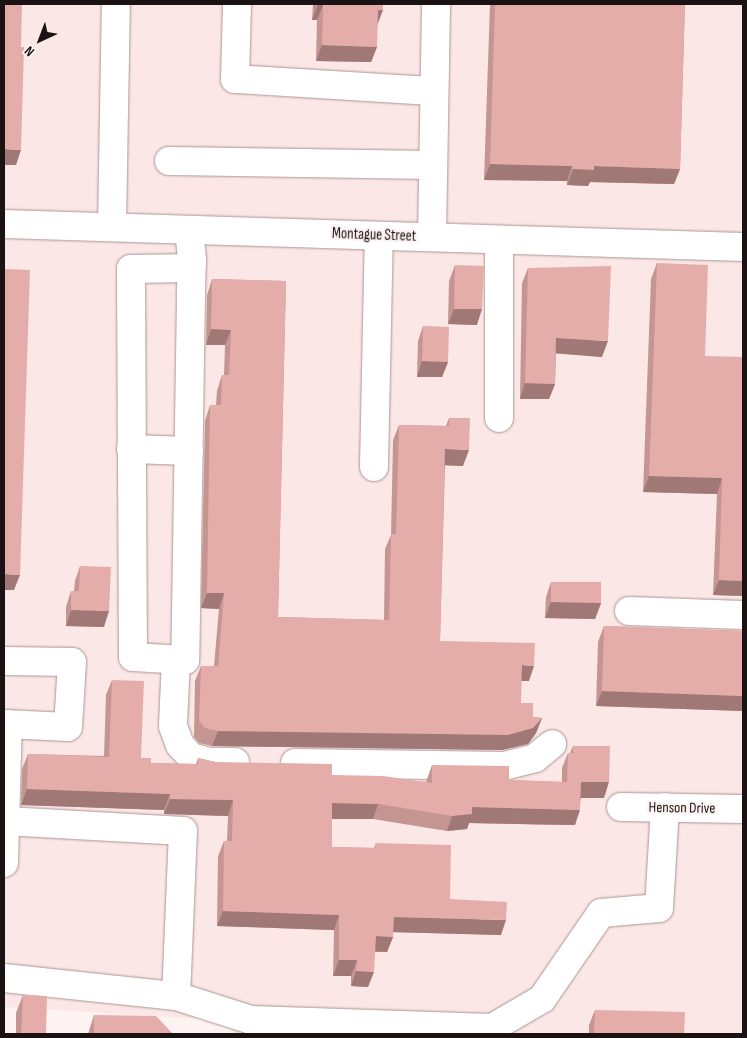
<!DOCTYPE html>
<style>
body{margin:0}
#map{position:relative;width:747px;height:1038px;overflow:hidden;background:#fcf3f2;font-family:"Sofia Sans Condensed",sans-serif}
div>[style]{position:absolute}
.built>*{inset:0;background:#fbe7e5}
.roads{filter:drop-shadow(0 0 1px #ac9594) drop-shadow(0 0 1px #ac9594)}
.minor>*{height:28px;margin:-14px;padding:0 14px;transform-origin:14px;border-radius:14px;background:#fff}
.wall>*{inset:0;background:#c49591}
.shaded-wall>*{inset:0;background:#a07976}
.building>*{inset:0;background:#e4ada9}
span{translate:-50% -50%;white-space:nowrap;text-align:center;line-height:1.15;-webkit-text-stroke:4.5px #fcf3f2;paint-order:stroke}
.street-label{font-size:15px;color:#1b1313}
.frame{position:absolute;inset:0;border:5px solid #1b1313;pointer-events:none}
.north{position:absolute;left:15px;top:15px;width:50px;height:50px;-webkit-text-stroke:4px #fcf3f2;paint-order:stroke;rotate:223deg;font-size:14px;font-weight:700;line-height:20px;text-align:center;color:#1b1313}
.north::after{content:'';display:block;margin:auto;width:18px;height:22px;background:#1b1313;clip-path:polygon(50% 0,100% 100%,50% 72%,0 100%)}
</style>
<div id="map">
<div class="built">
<div style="clip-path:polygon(4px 4px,743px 4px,743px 1034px,234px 1034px,224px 1020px,4px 1007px)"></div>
</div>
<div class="roads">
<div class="minor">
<div style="left:237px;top:4px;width:75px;rotate:91.5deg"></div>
<div style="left:235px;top:79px;width:199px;rotate:3.5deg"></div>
<div style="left:169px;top:161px;width:264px;rotate:0.9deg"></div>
<div style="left:4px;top:224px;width:739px;rotate:1.78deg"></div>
<div style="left:112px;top:227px;width:223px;rotate:-89deg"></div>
<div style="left:189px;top:230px;width:31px;rotate:84deg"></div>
<div style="left:192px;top:261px;width:34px;rotate:92deg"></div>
<div style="left:191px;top:295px;width:365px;rotate:90.9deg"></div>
<div style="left:185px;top:660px;width:52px;rotate:-176.7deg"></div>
<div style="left:133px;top:657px;width:388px;rotate:-90.3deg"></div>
<div style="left:131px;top:269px;width:60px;rotate:-1deg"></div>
<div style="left:432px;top:237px;width:233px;rotate:-89deg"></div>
<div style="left:499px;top:240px;width:178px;rotate:90deg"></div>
<div style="left:131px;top:449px;width:58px;rotate:2deg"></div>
<div style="left:374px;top:467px;width:231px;rotate:-88.8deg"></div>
<div style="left:629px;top:611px;width:114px;rotate:2deg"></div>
<div style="left:176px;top:659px;width:67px;rotate:92.6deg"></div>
<div style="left:173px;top:726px;width:20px;rotate:70deg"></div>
<div style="left:180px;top:745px;width:16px;rotate:47deg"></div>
<div style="left:191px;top:757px;width:20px;rotate:15deg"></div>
<div style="left:210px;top:762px;width:25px"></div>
<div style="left:4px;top:661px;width:68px;rotate:0.8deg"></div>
<div style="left:72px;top:662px;width:65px;rotate:93.5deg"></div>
<div style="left:68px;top:727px;width:64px;rotate:-177.3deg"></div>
<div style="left:295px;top:763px;width:209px;rotate:0.8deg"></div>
<div style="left:504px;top:766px;width:32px;rotate:-14deg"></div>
<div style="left:535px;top:758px;width:22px;rotate:-39deg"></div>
<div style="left:621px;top:807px;width:122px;rotate:0.9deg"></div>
<div style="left:5px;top:821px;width:178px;rotate:3.2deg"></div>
<div style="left:183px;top:831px;width:165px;rotate:92.4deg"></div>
<div style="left:4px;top:863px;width:139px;rotate:-88.4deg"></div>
<div style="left:4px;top:978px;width:173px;rotate:6deg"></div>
<div style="left:176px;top:996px;width:79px;rotate:17.7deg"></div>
<div style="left:251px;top:1020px;width:241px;rotate:1.9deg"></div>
<div style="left:492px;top:1028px;width:58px;rotate:-30.1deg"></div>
<div style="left:542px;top:999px;width:104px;rotate:-55.5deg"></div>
<div style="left:601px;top:913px;width:58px;rotate:-4.9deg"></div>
<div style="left:659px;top:908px;width:101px;rotate:-86.6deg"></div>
</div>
</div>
<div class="wall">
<div style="clip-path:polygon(313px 4px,383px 4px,377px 25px,377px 47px,371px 62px,316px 61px,317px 20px,312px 20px)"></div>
<div style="clip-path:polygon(490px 4px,685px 4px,680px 169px,674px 184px,590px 182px,588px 186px,567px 185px,567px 181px,484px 180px)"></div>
<div style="clip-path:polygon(657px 263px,705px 356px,743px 596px,713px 595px,717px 494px,643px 492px,651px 279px)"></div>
<div style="clip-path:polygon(455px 265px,477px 325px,448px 324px,449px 281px)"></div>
<div style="clip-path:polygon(528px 268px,602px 357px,556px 353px,555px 384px,549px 399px,520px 399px,522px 283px)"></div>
<div style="clip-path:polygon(212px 279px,286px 281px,278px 617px,384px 620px,385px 549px,391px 535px,393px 440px,399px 425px,446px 426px,449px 418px,463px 466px,445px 465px,440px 641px,529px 681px,521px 681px,521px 703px,533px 717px,542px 718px,536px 733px,528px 744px,502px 750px,212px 746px,199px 743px,194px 737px,195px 681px,201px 666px,214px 666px,219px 609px,201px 608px,205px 421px,210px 405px,216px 405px,217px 391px,222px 375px,224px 375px,225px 345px,206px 345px,207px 295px)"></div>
<div style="clip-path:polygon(423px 326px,448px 362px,442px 377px,417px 377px,418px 341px)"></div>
<div style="clip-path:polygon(80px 566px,104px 627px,66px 626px,66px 607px,71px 591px,74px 591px,75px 581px)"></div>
<div style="clip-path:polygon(551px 582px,601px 603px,595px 619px,545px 618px,546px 597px)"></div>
<div style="clip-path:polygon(604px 626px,743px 631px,743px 711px,596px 706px,598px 642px)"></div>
<div style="clip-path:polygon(112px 680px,141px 758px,151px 763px,196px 764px,198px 758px,215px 762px,332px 775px,426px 782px,432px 765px,509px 780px,562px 782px,562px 768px,568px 753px,570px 753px,573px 746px,604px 798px,581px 798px,575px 825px,469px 823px,467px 829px,447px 831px,373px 819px,332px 819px,332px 847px,374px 848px,376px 843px,450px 899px,501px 935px,393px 932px,393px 937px,387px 952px,375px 952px,368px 987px,351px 986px,351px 976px,333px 976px,334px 930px,217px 926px,218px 856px,224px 841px,227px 841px,228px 816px,164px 814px,164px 810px,21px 805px,22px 769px,28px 754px,104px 756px,106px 695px)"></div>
<div style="clip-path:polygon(23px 995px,46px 1034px,16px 1034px,16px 1013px)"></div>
<div style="clip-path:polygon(595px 1010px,684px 1034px,589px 1034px,589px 1025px)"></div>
<div style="clip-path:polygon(94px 1015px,173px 1034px,88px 1034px)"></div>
</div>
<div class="shaded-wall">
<div style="clip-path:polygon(318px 4px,323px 5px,317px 20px,312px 20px)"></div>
<div style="clip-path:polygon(378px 10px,383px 10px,377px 26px)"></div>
<div style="clip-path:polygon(322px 45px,377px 47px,371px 62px,316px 61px)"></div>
<div style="clip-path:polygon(4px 149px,21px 150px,16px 165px,4px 165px)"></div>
<div style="clip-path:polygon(490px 164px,572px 166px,567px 181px,484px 180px)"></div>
<div style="clip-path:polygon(594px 166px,680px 169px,674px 184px,590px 182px,588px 186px,567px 185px,573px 169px)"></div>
<div style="clip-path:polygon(454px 309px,482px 309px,477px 325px,448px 324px)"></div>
<div style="clip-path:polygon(211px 329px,231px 330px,225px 345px,206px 345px)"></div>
<div style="clip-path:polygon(556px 338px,608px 341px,602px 357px,550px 353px)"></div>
<div style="clip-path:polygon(422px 361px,448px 362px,442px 377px,417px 377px)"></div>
<div style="clip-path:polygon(525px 383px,555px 384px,549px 399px,520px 399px)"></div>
<div style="clip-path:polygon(445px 449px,469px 450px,463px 466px,439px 465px)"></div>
<div style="clip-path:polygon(649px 476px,722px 478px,717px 494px,643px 492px)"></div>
<div style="clip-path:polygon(4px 574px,20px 575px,14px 590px,4px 590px)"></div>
<div style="clip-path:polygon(719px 580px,743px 581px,743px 596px,713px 595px)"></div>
<div style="clip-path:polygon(207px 593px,224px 593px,219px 609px,201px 608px)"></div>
<div style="clip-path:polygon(551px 602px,601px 603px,595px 619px,545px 618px)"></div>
<div style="clip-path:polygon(71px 610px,109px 611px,104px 627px,66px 626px)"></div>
<div style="clip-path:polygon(522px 665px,534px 666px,529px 681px,516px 681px)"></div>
<div style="clip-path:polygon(602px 691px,743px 696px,743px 711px,596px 706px)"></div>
<div style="clip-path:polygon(542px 718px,536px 733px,528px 744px,502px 750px,212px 746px,218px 731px)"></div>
<div style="clip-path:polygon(581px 782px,609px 782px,604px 798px,575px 798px)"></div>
<div style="clip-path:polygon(27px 789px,170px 794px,164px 810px,21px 805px)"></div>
<div style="clip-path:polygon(170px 799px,233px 800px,228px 816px,164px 814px)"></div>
<div style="clip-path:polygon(332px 803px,378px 804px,373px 819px,326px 819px)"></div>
<div style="clip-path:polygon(472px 807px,580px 810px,575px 825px,469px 823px,467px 829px,447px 831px,452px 816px)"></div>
<div style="clip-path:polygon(223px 911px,339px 915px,334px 930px,217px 926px)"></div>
<div style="clip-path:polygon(394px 917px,506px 920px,501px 935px,388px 932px)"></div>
<div style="clip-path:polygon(376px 936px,393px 937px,387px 952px,370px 951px)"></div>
<div style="clip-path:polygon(339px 960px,357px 960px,351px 976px,333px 976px)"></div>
<div style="clip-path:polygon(356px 971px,374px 972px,368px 987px,351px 986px)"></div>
</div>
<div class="building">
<div style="clip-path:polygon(4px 4px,22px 4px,21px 47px,24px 47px,21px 150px,4px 149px)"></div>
<div style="clip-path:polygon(318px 4px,383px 4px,383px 10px,378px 10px,377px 47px,322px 45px,323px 5px)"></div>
<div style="clip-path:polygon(495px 4px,685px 4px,680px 169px,594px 166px,594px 170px,573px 169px,572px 166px,490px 164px)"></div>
<div style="clip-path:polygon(657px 263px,708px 265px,705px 356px,743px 357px,743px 581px,719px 580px,722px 478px,649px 476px)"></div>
<div style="clip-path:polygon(455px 265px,484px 266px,482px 309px,454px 309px)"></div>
<div style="clip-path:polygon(611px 266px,608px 341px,556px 338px,555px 384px,525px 383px,528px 268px)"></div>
<div style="clip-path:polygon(4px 269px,30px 270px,20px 575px,4px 574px)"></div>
<div style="clip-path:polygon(212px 279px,286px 281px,278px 617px,389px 620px,391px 534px,396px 534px,399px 425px,449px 426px,449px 418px,470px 418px,469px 450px,445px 449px,440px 641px,535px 643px,534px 666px,522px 665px,521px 703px,533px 703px,533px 717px,542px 718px,533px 728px,508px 735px,218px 731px,205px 728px,199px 721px,201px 666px,218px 666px,224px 593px,207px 593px,210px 405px,221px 405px,222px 375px,229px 375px,231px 330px,211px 329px)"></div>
<div style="clip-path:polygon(423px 326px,449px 327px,448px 362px,422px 361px)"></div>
<div style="clip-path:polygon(80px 566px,111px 567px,109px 611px,71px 610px,71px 591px,79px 591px)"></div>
<div style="clip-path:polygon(551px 582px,601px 582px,601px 603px,551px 602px)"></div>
<div style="clip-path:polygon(604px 626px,743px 631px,743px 696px,602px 691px)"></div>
<div style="clip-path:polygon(112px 680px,144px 681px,141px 758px,151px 758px,151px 763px,198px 764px,198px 758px,215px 762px,332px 764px,332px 775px,383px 776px,432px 783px,432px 765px,509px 766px,509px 780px,567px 782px,568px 753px,573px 753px,573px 746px,610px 746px,609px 782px,581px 782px,580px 810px,472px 807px,472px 814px,452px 816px,378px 804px,332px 803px,332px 847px,375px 848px,376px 843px,451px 845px,450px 899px,507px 902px,506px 920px,394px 917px,393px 937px,376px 936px,374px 972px,356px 971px,357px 960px,339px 960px,339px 915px,223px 911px,224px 841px,232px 841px,233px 800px,170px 799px,170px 794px,27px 789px,28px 754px,109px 757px)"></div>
<div style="clip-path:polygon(23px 995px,47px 996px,46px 1034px,21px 1034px)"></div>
<div style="clip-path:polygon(595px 1010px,685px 1012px,684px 1034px,594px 1034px)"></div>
<div style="clip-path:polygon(94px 1015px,156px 1016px,173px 1034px,94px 1034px)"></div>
</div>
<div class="street-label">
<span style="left:374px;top:235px;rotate:2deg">Montague Street</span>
<span style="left:682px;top:808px;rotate:1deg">Henson Drive</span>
</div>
<div class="frame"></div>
<div class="north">N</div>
</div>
